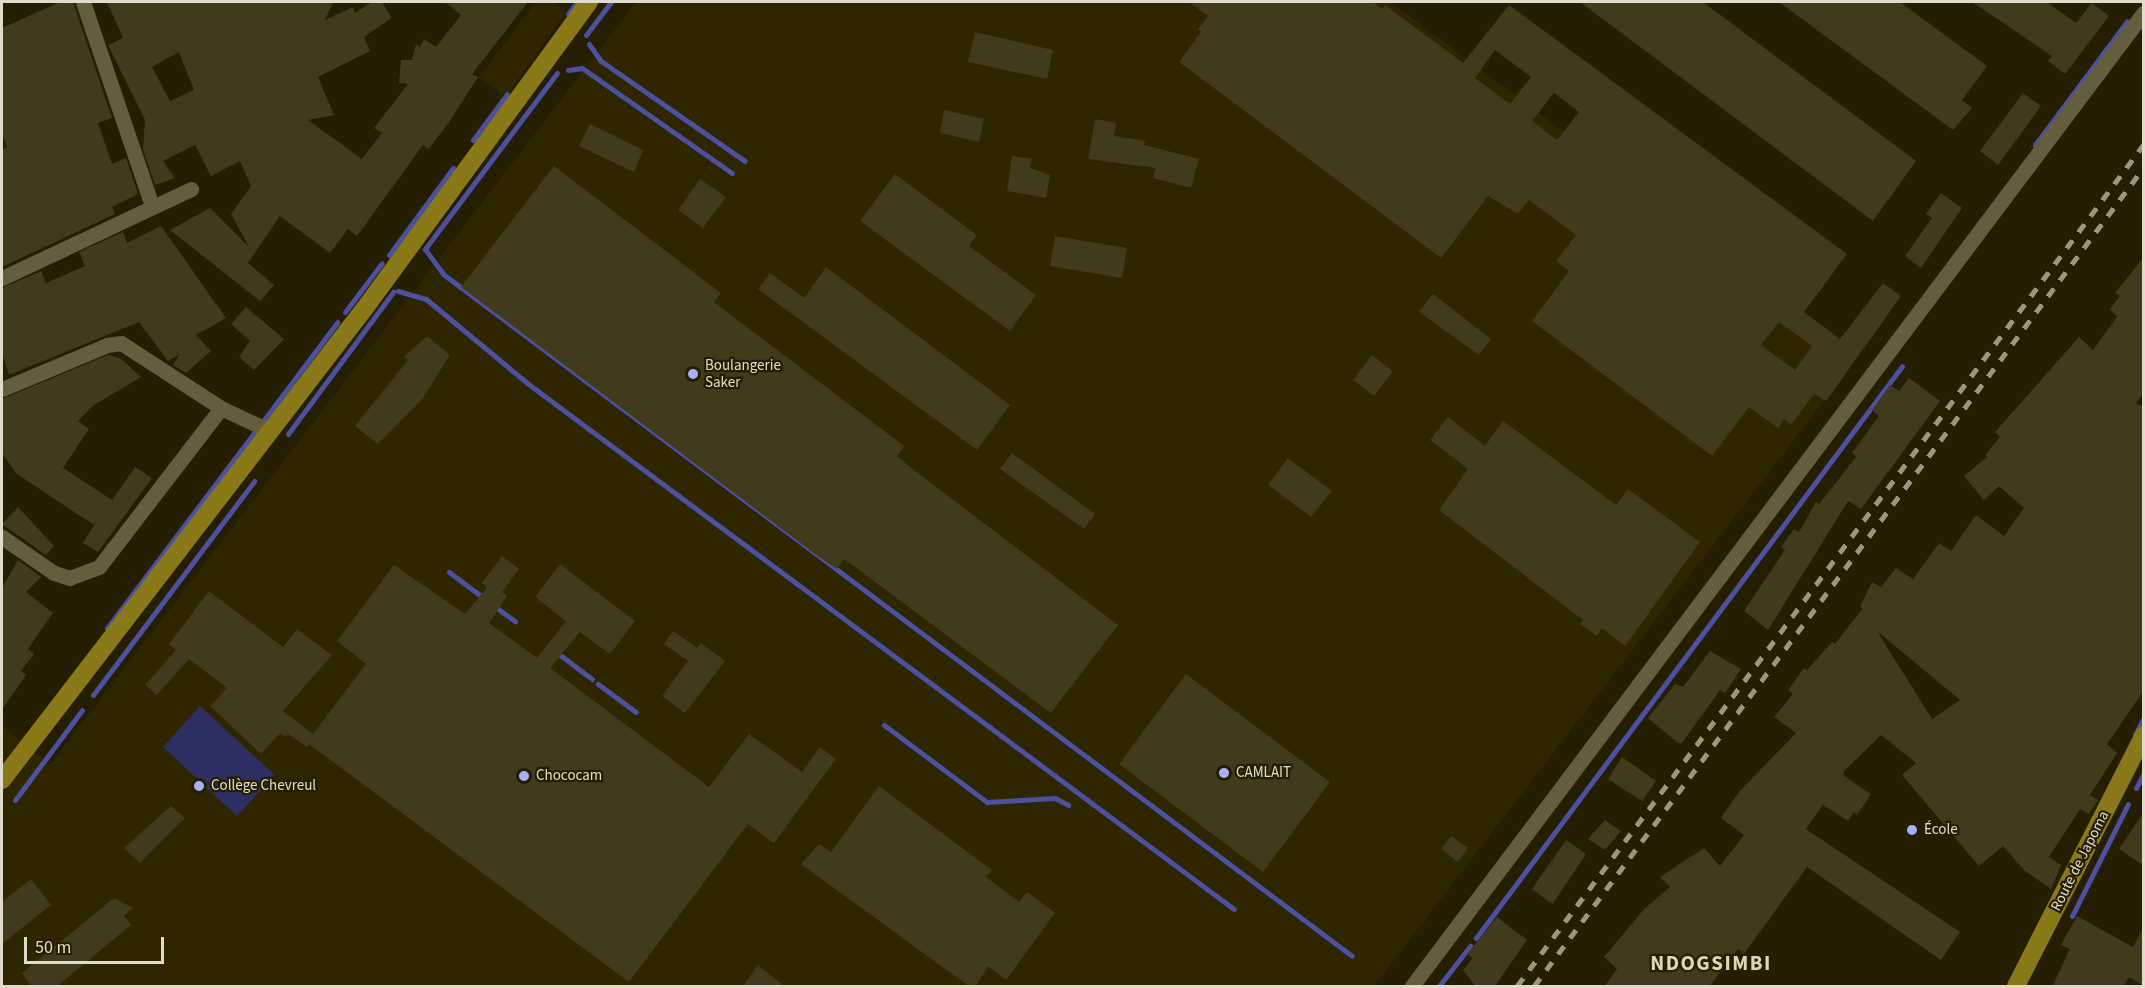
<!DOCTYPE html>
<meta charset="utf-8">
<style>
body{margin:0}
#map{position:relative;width:2145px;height:988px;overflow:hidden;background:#251e02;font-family:"Source Sans 3",sans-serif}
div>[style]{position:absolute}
.built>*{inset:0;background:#2f2600}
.green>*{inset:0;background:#2c2f61}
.stream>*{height:5px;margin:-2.5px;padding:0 2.5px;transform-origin:2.5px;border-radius:2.5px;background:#4c509f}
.building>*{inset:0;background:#413a1d}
.street>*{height:15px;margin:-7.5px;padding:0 7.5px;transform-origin:7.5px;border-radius:7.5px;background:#645d3e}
.primary>*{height:18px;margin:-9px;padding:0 9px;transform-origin:9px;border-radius:9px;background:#8a7919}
.rail>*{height:4.5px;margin-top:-2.25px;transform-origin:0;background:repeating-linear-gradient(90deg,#9b9682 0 10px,transparent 0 20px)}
.dots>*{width:16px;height:16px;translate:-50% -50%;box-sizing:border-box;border:3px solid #251e02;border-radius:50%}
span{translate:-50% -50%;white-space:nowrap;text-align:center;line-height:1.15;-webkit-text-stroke:4.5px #251e02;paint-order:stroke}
.poi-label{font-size:15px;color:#e0dccc}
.left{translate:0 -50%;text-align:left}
.street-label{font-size:15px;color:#e0dccc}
.district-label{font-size:21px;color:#ded6b4;font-weight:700;letter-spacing:1.5px}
.frame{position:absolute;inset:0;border:3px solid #e0dccc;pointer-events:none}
.scale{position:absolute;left:24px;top:937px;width:140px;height:27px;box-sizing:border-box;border:3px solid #e0dccc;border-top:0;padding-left:8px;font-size:18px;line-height:21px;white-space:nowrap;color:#e0dccc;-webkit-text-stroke:4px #251e02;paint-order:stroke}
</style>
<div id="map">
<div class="built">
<div style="clip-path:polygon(536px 2px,553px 2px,566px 12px,506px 96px,478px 78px)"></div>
<div style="clip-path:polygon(636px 2px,1391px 2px,1860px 354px,1374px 986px,2px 986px,2px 725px,50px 765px)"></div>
</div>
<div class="green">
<div style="clip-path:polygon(200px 706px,275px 775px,237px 816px,163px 747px)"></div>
</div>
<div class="stream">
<div style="left:568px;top:14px;width:15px;rotate:-53deg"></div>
<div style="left:586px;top:35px;width:41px;rotate:-52.9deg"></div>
<div style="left:589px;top:44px;width:21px;rotate:55deg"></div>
<div style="left:601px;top:61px;width:175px;rotate:34.8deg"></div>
<div style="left:568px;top:70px;width:14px;rotate:-8deg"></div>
<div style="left:582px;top:68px;width:183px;rotate:35deg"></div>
<div style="left:557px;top:73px;width:220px;rotate:126.9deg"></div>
<div style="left:425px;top:249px;width:31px;rotate:54deg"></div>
<div style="left:443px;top:274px;width:1136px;rotate:36.88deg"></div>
<div style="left:473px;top:140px;width:57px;rotate:-53.5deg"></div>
<div style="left:2035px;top:145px;width:154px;rotate:-53.4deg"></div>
<div style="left:389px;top:255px;width:108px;rotate:-53.7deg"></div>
<div style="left:398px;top:291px;width:29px;rotate:16deg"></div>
<div style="left:426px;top:299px;width:131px;rotate:39.7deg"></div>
<div style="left:527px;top:383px;width:881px;rotate:36.65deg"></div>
<div style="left:345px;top:312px;width:61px;rotate:-52.9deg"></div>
<div style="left:288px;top:434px;width:177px;rotate:-53.5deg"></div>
<div style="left:449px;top:572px;width:45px;rotate:36.9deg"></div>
<div style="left:494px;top:606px;width:26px;rotate:36deg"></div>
<div style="left:107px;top:628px;width:383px;rotate:-53deg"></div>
<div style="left:560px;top:655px;width:40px;rotate:37deg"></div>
<div style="left:598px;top:684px;width:47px;rotate:36.4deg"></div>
<div style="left:93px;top:695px;width:268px;rotate:-53deg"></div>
<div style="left:884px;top:725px;width:129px;rotate:36.8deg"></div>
<div style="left:987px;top:802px;width:68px;rotate:-3.4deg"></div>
<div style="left:1055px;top:798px;width:15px;rotate:28deg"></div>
<div style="left:2135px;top:735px;width:20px;rotate:-63deg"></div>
<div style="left:2136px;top:788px;width:17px;rotate:-62deg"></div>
<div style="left:15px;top:800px;width:112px;rotate:-53.3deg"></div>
<div style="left:2072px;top:916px;width:125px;rotate:-63.4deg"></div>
<div style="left:1476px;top:938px;width:713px;rotate:-53.32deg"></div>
<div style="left:1439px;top:986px;width:51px;rotate:-52.2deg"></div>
</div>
<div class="building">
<div style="clip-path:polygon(60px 2px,73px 2px,112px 118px,98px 123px,112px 164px,126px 158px,138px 194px,112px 207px,115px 214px,2px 267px,2px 150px,7px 147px,2px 133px,2px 28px)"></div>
<div style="clip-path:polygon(evenodd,107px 2px,333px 2px,325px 20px,353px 7px,355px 13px,372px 2px,382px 2px,392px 18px,364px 37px,370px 51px,318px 77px,334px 115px,308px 120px,362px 159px,382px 133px,374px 128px,408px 84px,399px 83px,401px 60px,412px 60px,416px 44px,420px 47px,424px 39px,436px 47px,461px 15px,445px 2px,528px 2px,472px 74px,478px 77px,448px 124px,428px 149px,423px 145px,357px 236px,348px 229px,330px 253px,280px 216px,248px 263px,274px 285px,260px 301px,170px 230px,210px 208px,249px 247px,231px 214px,251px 186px,240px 161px,211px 176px,195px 145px,163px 161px,175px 178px,155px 185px,143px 150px,145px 120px,108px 45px,123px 38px,107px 2px,179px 52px,194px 90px,170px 101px,152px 67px,179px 52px)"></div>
<div style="clip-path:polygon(evenodd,1189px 2px,1373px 2px,1382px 9px,1385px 5px,1463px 63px,1509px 5px,1847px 254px,1804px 312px,1840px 339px,1883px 283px,1901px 296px,1826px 401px,1814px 394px,1791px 425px,1784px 419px,1778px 428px,1749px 407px,1712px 456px,1532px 321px,1569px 271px,1556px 261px,1576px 235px,1529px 200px,1518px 214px,1488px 196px,1441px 258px,1179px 62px,1201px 32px,1198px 29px,1208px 16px,1189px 2px,1495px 50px,1531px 77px,1510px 104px,1475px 78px,1495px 50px,1189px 2px,1554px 93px,1579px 112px,1557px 140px,1532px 121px,1554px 93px,1189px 2px,1779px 322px,1812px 346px,1795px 370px,1761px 345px,1779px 322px)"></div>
<div style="clip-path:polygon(1580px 2px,1703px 2px,1916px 161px,1873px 221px)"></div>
<div style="clip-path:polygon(1779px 2px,1900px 2px,1987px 66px,1962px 100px,1972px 108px,1953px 130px)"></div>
<div style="clip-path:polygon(1972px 2px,2047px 2px,2076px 23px,2092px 3px,2109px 16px,2065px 74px,2048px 61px,2052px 56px)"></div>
<div style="clip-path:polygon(975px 32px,1053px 50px,1047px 79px,968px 62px)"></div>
<div style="clip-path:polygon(2023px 93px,2041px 106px,1998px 165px,1980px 151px)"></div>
<div style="clip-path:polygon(944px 110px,984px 119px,979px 142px,940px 133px)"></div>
<div style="clip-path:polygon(1095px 119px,1116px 123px,1114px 136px,1145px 141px,1144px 145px,1199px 159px,1191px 188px,1153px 178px,1156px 168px,1088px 159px)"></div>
<div style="clip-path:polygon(590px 124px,643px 150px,634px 172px,579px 146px)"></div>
<div style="clip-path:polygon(1012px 156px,1032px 159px,1030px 168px,1050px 175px,1046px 198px,1007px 191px)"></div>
<div style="clip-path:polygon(554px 166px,721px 293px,714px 302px,904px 446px,897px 456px,914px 470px,1118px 625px,1051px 713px,844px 559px,837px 569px,819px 557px,461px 287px)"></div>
<div style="clip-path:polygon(895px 174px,977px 235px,969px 246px,1036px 295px,1010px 331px,860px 221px)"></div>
<div style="clip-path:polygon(700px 179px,726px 197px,703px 228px,678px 210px)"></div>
<div style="clip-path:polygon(1941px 193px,1962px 208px,1921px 268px,1905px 256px,1932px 218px,1926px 214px)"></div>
<div style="clip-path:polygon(161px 226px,226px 318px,196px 335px,211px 351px,186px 373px,173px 365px,180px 354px,168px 361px,139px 322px,9px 375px,2px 353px,2px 288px,41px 271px,46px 283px,85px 266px,79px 252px,123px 232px,127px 243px)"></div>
<div style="clip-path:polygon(1055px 236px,1127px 248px,1122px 278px,1050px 266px)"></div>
<div style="clip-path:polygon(evenodd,2144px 257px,2144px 392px,2136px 403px,2144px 407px,2144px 690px,2107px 744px,2117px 753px,2090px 795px,2098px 800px,2089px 814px,2080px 809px,2049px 857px,2061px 865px,2051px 889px,2024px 870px,2003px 846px,1979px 866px,1902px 775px,1916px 763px,1881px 735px,1844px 771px,1844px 776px,1871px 794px,1857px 815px,1854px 812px,1848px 821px,1823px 805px,1806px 829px,1960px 932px,1941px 960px,1807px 867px,1744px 954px,1738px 949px,1709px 987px,1604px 987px,1617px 969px,1604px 957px,1644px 909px,1670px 887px,1660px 877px,1704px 848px,1720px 866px,1744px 835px,1721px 818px,1739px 792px,1796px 733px,1774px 717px,1793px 694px,1788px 690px,1804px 668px,1807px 670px,1832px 642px,1835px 644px,1863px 608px,1860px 607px,1872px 582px,1881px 587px,1896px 568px,1913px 579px,1939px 543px,1951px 551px,1976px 515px,2004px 536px,2024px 508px,1999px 486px,1984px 500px,1964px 476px,1987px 457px,1985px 455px,2000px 437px,1995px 432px,2079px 337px,2093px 350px,2117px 317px,2110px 309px,2120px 296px,2115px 293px,2144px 257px,1877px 631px,1960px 700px,1932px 719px,1877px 631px)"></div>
<div style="clip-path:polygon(826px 267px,1010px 405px,977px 450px,758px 289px,770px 273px,804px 298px)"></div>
<div style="clip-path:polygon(1433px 294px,1491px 339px,1479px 355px,1419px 312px)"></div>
<div style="clip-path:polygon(246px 307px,284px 339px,254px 370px,239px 357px,250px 341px,231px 324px)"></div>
<div style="clip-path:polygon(427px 336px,450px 355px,423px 398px,378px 444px,355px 426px,408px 360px,404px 357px)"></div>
<div style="clip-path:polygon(108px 355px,120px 358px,141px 377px,94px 405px,78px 421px,89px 429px,63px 468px,112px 500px,135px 467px,152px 478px,98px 552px,83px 543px,94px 525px,17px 474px,2px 453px,2px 399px)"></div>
<div style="clip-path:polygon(1372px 355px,1393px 371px,1374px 396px,1353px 380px)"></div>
<div style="clip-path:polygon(1909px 378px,1940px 401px,1861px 509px,1848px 501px,1768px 630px,1744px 611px,1785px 550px,1781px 547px,1794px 529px,1799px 532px,1816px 502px,1819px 504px,1856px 457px,1852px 453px,1879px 416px,1872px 410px,1890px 385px,1899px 391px)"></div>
<div style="clip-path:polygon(1448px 417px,1485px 446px,1503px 421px,1616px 505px,1628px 489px,1700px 542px,1625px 646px,1602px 628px,1597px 636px,1580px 624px,1583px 620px,1439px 510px,1468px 469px,1430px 440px)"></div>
<div style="clip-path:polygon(1012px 453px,1095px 514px,1084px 529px,1000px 469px)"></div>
<div style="clip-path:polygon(1288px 458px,1332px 491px,1311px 517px,1268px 485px)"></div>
<div style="clip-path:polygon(18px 507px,54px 546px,46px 555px,2px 524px)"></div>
<div style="clip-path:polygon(502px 556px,519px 569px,502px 592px,507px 596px,489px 623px,537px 658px,566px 621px,535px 597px,560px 564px,635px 621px,610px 654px,580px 632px,550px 668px,709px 787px,749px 734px,802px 772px,820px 747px,836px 759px,774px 843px,748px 824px,629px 982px,309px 744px,307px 747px,288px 734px,286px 737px,280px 733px,261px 754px,210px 706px,227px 688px,189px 659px,157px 695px,145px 685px,176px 650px,169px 644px,209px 591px,283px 647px,297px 629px,332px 655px,283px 711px,313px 734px,366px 664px,337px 641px,394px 565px,465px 614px,487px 587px,482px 583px)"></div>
<div style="clip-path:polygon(18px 560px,41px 577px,26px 592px,53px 613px,28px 649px,34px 654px,21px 671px,26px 675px,2px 709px,2px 588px)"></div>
<div style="clip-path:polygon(673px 631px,697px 648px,701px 643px,725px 661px,685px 713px,662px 696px,688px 661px,664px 644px)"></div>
<div style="clip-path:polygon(1710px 651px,1741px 669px,1725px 693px,1720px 690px,1682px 743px,1678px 743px,1648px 718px,1675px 684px,1683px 687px)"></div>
<div style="clip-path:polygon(1186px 674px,1330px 782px,1263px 872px,1119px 764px)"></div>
<div style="clip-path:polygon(1622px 757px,1656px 781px,1642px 801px,1608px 779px)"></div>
<div style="clip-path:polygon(879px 786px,992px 870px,986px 877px,1019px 902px,1027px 892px,1055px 913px,1006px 980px,988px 966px,975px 987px,970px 987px,801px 864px,819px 844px,831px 852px)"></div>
<div style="clip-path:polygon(171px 806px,185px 818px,140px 863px,124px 848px)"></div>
<div style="clip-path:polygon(2144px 812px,2144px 866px,2119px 849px)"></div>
<div style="clip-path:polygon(1605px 820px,1621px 831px,1605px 850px,1588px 839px)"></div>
<div style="clip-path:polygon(1451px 836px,1468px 848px,1458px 862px,1441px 849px)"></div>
<div style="clip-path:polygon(1566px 840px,1586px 854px,1553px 903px,1549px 902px,1532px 889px)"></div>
<div style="clip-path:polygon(31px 879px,51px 905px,2px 944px,2px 902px)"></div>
<div style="clip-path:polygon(114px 898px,133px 908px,124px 916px,131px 925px,56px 987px,32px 987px,22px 973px)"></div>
<div style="clip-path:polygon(2077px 916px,2133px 947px,2144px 926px,2144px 986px,2129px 977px,2123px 987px,2052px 987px,2070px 949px,2061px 945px)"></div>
<div style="clip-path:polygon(1497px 917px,1527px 940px,1494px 987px,1476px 987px,1463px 970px,1473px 958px,1467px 954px)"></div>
<div style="clip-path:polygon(758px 965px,785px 987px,742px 987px)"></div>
</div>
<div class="street">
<div style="left:83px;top:2px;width:215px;rotate:71.3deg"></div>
<div style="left:2px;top:278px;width:209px;rotate:-25.2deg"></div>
<div style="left:2px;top:389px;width:114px;rotate:-22.7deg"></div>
<div style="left:107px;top:345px;width:14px;rotate:-8deg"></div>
<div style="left:121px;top:343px;width:119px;rotate:33deg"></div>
<div style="left:221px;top:408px;width:54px;rotate:25.1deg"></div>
<div style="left:2px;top:537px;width:63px;rotate:34.7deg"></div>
<div style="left:54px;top:573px;width:16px;rotate:18deg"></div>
<div style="left:69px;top:578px;width:32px;rotate:-20deg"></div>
<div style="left:99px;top:567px;width:200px;rotate:-52.5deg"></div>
<div style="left:1412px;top:986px;width:1218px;rotate:-53.07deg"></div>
</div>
<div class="primary">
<div style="left:2px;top:780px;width:595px;rotate:-52.44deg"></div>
<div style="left:365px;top:308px;width:379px;rotate:-53.8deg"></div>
<div style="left:2016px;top:986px;width:282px;rotate:-63deg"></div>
</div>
<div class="rail">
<div style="left:1517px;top:986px;width:1050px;rotate:-53.33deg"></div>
<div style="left:1534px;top:986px;width:1021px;rotate:-53.32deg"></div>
</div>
<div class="dots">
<div style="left:693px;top:374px;background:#a8b0fc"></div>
<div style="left:1224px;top:773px;background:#a8b0fc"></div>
<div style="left:524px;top:776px;background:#a8b0fc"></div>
<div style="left:199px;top:786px;background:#a8b0fc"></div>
<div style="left:1912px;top:830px;background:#a8b0fc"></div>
</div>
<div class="poi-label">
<span class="left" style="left:705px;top:374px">Boulangerie<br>Saker</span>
<span class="left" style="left:1236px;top:773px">CAMLAIT</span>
<span class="left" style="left:536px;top:776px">Chococam</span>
<span class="left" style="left:211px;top:786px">Collège Chevreul</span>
<span class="left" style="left:1924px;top:830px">École</span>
</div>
<div class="street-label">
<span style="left:2080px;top:861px;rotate:-63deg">Route de Japoma</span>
</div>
<div class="district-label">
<span style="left:1711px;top:963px">NDOGSIMBI</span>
</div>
<div class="frame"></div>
<div class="scale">50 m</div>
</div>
